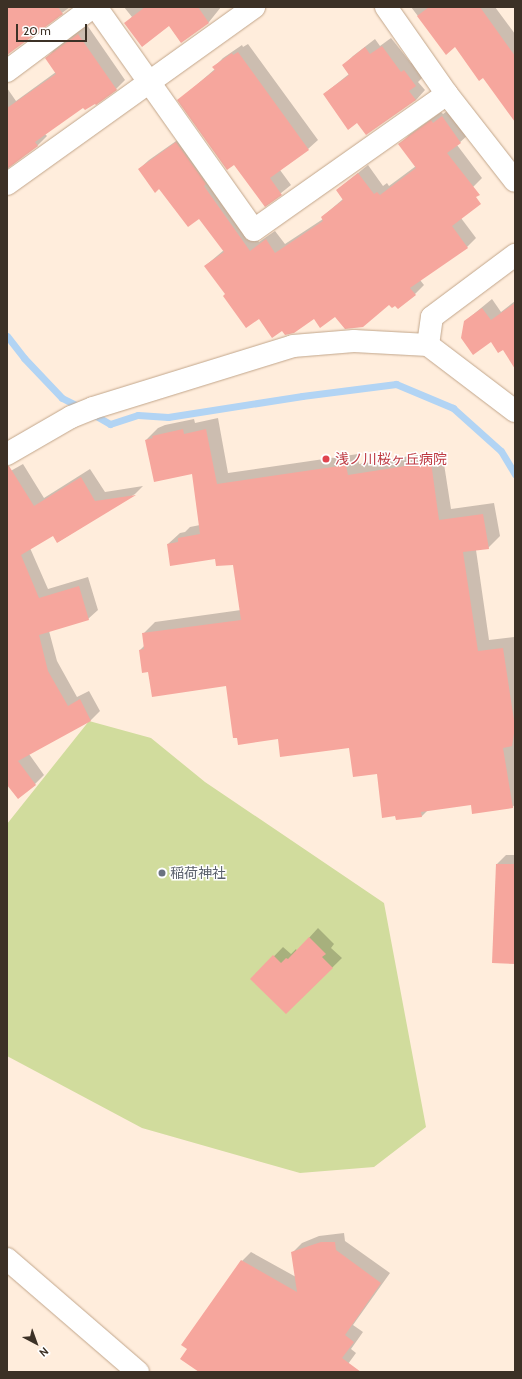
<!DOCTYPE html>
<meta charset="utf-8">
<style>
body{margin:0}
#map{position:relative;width:522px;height:1379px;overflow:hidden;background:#ffeddc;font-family:Cabin,"Noto Sans JP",sans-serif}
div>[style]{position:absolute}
.green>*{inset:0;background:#d1dc9d}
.shadow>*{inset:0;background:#0003}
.stream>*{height:7px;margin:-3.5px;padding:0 3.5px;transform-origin:3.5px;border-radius:3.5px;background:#b2d4f4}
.building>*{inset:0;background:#f6a69d}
.roads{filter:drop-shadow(0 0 1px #c2a68b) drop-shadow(0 0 1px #c2a68b)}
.minor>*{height:22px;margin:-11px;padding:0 11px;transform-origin:11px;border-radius:11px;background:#fff}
.dots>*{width:11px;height:11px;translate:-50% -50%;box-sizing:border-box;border:2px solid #fff;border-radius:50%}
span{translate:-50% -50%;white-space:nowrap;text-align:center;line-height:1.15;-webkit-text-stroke:3px #fff;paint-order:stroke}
.health-label{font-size:14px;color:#be3a42}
.left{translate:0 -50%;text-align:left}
.worship-label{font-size:14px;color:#5b616d}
.frame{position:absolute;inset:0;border:8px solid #3c3126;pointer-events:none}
.north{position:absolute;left:16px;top:1323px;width:40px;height:40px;-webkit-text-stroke:3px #fff;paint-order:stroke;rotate:139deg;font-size:11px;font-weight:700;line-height:16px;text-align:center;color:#3c3126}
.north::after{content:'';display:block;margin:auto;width:14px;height:18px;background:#3c3126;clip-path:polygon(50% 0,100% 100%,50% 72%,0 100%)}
.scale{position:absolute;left:16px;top:24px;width:71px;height:18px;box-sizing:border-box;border:2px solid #3c3126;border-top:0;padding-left:5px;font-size:12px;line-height:14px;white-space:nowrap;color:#3c3126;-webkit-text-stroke:3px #fff;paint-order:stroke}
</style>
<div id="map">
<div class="green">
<div style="clip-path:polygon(89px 721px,151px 738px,205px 782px,384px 903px,426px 1127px,374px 1167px,300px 1173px,142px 1128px,7px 1056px,7px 824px)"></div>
</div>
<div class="shadow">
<div style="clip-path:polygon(7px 7px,70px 7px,7px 54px)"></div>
<div style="clip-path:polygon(124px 7px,221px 7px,209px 22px,181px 42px,169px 25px,126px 23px,132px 17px)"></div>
<div style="clip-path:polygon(411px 7px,495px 7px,515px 34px,515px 120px,483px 76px,455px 46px,446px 53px)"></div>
<div style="clip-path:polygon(87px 25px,125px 80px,116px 89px,83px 106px,45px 134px,47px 136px,37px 146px,7px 157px,7px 88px,16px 101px,56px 72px,46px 58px,55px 49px)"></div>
<div style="clip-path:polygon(391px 38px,411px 63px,414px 61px,424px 76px,418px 82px,425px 90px,416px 100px,357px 122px,324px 94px,349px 74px,343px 66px,353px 56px,375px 39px,380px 46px)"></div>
<div style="clip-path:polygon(248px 44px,318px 140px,308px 149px,280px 170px,291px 185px,265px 206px,234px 163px,179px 100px,215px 69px,214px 67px,223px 58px,242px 45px,243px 47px)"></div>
<div style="clip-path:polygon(451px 108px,470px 133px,457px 145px,482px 178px,473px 187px,461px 218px,476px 238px,467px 247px,420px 280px,424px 285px,415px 294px,390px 303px,336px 315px,314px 318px,282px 330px,259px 317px,205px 266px,224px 250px,199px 217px,159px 188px,139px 169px,149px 160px,186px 134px,212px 177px,259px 242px,275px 231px,285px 244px,323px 219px,322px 217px,343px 199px,337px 190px,368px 165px,383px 186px,387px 183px,389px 186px,416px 166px,400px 144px,409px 135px,441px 112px,443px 114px)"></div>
<div style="clip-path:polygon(492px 299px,501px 312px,515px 301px,515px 365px,503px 349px,464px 322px)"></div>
<div style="clip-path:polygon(218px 418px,228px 473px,358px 454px,359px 464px,442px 451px,451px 509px,494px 503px,500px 536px,488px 548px,476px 550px,489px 640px,514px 637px,515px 644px,515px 805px,512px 807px,472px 804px,428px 810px,422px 816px,397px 819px,377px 773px,350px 747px,279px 738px,226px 685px,149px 671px,140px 650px,145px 645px,143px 634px,155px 622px,241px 610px,234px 564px,168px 544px,180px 533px,185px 532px,190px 527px,200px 525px,193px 473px,146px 440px,158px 428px,165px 425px,194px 419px,195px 423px)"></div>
<div style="clip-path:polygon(23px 464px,44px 498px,90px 469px,105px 492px,143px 486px,135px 494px,58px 542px,53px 534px,30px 548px,48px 589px,88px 577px,98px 610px,88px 619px,49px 631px,57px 661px,77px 697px,89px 691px,100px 711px,91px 720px,29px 754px,44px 775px,35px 784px,7px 784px,7px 473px)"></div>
<div style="clip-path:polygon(506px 855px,515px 855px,515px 963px,497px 864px)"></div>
<div style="clip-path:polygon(318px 928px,334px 944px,331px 948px,342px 958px,286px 1013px,252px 979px,283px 947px,291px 954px,296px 949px,297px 951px)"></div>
<div style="clip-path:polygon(344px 1233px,345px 1241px,390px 1273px,353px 1325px,363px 1332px,351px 1349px,356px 1353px,348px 1364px,356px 1372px,201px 1372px,242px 1261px,251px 1252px,296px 1277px,292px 1253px,302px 1243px,319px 1236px)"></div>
</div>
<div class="stream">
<div style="left:7px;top:336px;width:28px;rotate:52deg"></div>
<div style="left:24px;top:358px;width:55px;rotate:46.5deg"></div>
<div style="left:62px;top:398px;width:22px;rotate:27deg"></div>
<div style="left:91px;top:413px;width:22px;rotate:30deg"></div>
<div style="left:110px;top:424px;width:29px;rotate:-18deg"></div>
<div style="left:138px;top:415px;width:30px;rotate:4deg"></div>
<div style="left:168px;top:417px;width:136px;rotate:-8.9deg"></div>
<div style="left:302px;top:396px;width:95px;rotate:-7.3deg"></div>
<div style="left:396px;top:384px;width:62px;rotate:22.8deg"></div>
<div style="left:453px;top:408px;width:64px;rotate:41.9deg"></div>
<div style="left:501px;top:451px;width:27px;rotate:59deg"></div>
</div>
<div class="building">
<div style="clip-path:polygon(7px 7px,58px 7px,63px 14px,7px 55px)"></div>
<div style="clip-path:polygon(145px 7px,198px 7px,209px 23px,181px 43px,169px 26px,142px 47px,124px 23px)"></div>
<div style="clip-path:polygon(429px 7px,480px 7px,515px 56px,515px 122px,483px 78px,479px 81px,455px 47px,446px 55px,417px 16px)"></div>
<div style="clip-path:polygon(78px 34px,117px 90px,96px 105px,95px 104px,85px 110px,83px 108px,35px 142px,38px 146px,7px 169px,7px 108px,56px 74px,45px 58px)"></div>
<div style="clip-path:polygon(382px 46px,401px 72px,404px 70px,416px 86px,409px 91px,416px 100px,366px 135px,357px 123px,348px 130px,323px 94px,349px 75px,342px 65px,365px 47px,370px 54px)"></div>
<div style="clip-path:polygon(238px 52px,309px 150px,270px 178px,282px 195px,265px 207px,234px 165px,227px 170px,177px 100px,215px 70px,212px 67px,232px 53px,233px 55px)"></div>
<div style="clip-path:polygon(442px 116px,461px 143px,447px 153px,480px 195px,476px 197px,481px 204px,452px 226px,468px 248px,410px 288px,416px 295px,398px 309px,395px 306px,392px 308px,389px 305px,363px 327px,345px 329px,335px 317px,320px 328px,314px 319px,294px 333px,285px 335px,282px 331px,272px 338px,259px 319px,246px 328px,223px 296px,225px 294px,204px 266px,224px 252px,199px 219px,188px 227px,159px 189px,155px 193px,138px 169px,176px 142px,206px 184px,204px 186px,250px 251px,266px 239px,275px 253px,323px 221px,321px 217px,343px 200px,336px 190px,358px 173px,374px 194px,377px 192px,380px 195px,416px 168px,398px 144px,431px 120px,433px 123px)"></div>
<div style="clip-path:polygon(515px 303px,515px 369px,503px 350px,498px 353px,491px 342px,473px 355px,461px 338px,464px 321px,482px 308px,491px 320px)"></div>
<div style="clip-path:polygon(183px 429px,184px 434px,206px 429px,217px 484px,346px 465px,348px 475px,431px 462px,439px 520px,483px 514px,489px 549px,463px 552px,478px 651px,503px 648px,515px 727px,512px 746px,503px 748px,513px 808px,472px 814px,471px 805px,421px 812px,422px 817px,396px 820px,395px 816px,382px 818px,377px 774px,353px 777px,349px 748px,280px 757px,278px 739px,238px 745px,237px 738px,233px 738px,226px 686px,152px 697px,148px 672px,142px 673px,139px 650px,144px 649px,142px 633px,241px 620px,233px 565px,216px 566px,215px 559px,170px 566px,167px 544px,178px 542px,178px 538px,200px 534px,192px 474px,154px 482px,145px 440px,153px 438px,152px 436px)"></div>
<div style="clip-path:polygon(7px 466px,9px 466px,34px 506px,81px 477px,95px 501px,136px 495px,57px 543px,53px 536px,21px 555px,39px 598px,79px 586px,89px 620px,39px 635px,48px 671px,68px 706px,80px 699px,91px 721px,18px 761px,36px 785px,18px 799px,7px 785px)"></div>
<div style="clip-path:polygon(496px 864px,515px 864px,515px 964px,492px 963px)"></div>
<div style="clip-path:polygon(309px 937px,326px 954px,322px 957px,333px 968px,286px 1014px,250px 979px,273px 955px,281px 963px,286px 958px,288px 959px)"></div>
<div style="clip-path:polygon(321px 1242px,335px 1242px,336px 1250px,381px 1283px,345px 1335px,354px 1342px,342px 1358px,361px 1372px,199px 1372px,180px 1359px,187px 1349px,181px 1345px,241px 1260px,297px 1292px,291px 1252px)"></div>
</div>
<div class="roads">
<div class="minor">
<div style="left:96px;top:7px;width:273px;rotate:54.7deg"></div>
<div style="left:254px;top:230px;width:236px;rotate:-35.2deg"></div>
<div style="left:386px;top:7px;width:106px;rotate:55deg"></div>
<div style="left:447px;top:94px;width:110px;rotate:52deg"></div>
<div style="left:7px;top:71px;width:107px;rotate:-36.7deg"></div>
<div style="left:7px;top:184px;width:304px;rotate:-35.6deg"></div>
<div style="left:428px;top:345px;width:28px;rotate:-82deg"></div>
<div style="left:432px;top:317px;width:104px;rotate:-36.8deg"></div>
<div style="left:7px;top:454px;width:74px;rotate:-30deg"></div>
<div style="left:71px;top:417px;width:24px;rotate:-22deg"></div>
<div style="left:93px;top:408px;width:209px;rotate:-17.2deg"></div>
<div style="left:293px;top:346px;width:61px;rotate:-4.7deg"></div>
<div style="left:354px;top:341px;width:74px;rotate:3.1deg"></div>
<div style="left:428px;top:345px;width:109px;rotate:37.2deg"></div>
<div style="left:7px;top:1259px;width:173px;rotate:40.8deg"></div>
</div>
</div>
<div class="dots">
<div style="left:326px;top:459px;background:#e0444e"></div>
<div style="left:162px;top:873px;background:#6b7280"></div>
</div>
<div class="health-label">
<span class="left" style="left:335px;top:459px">浅ノ川桜ヶ丘病院</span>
</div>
<div class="worship-label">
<span class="left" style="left:170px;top:873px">稲荷神社</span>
</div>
<div class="frame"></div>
<div class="north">N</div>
<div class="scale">20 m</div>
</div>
